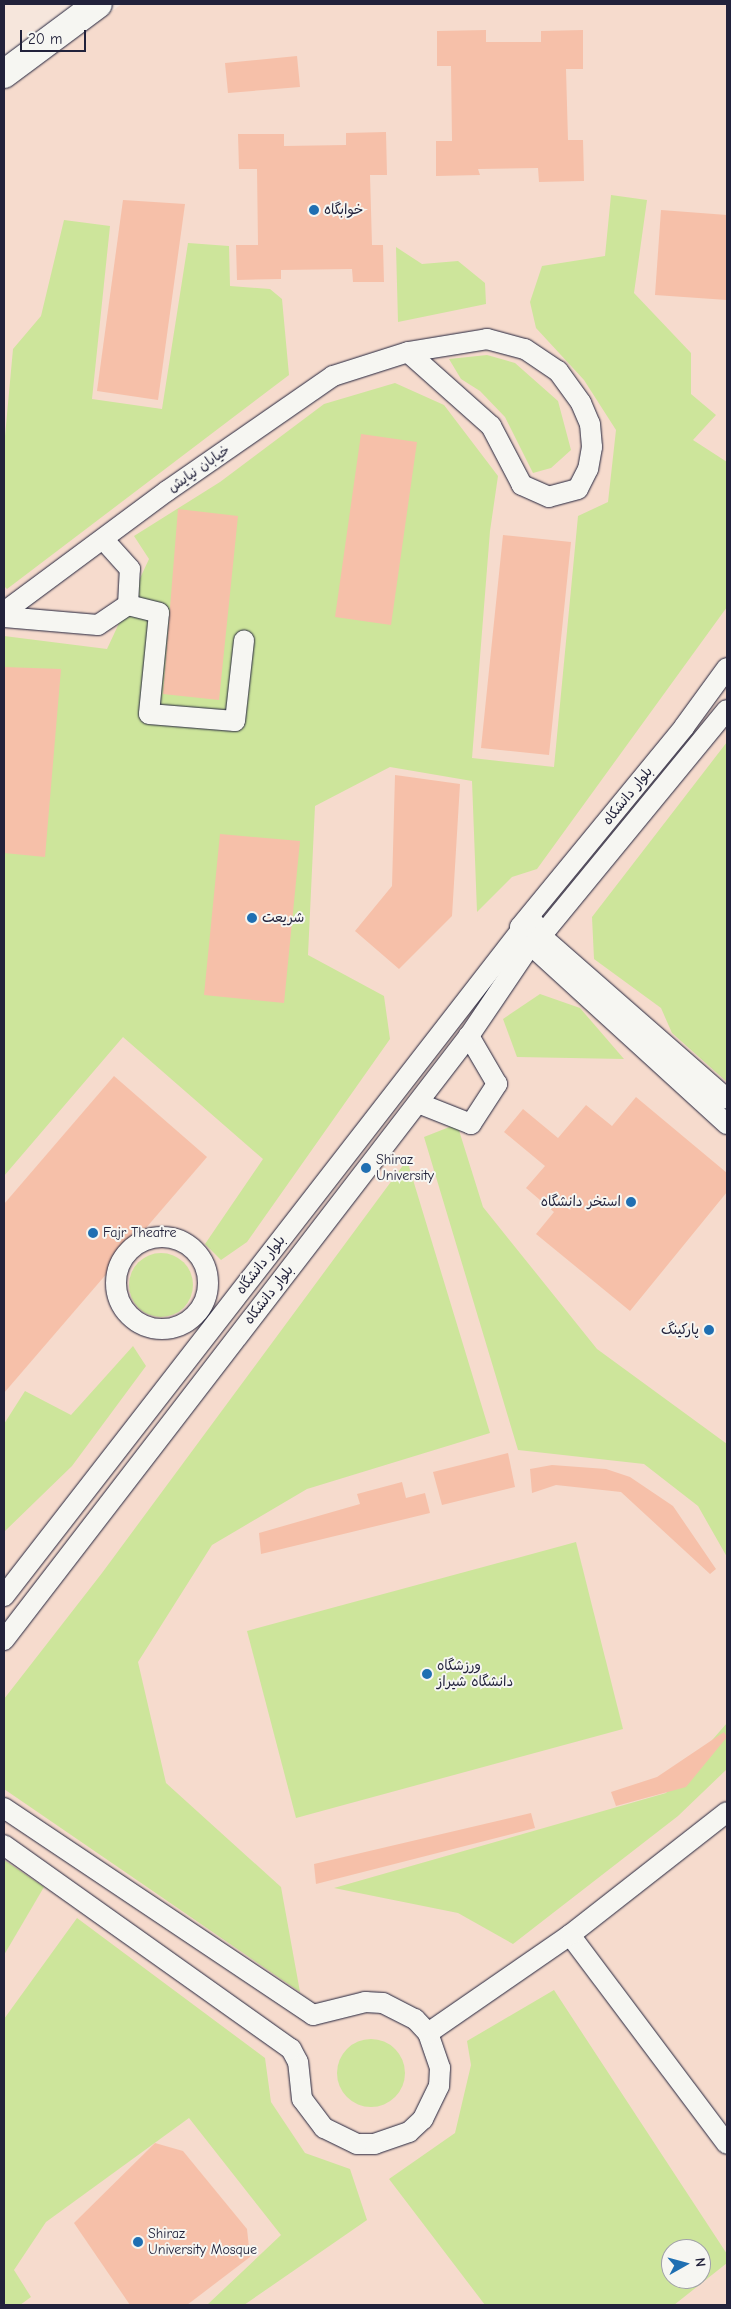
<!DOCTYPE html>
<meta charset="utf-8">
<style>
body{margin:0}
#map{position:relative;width:731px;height:2309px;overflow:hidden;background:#f6e6dc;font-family:"Comic Neue","Playpen Sans Arabic",sans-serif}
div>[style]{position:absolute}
.built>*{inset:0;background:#f6dbcd}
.green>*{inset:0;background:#cde59b}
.round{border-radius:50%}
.building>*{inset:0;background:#f6c0a9}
.roads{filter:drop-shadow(0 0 1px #22223b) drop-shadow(0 0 1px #22223b)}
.street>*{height:20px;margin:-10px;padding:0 10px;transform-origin:10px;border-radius:10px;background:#f6f6f2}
.street>.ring{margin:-10px;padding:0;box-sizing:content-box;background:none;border:20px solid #f6f6f2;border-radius:50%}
.secondary>*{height:28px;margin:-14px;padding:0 14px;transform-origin:14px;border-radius:14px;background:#f6f6f2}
.dots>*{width:14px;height:14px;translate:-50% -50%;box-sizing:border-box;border:2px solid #f6f6f2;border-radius:50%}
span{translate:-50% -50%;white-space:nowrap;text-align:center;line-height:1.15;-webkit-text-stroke:4px #f6f6f2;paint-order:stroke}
.poi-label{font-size:14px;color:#22223b}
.left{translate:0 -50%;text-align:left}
.right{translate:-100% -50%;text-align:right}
.street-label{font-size:14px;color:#22223b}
.frame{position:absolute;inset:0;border:5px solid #22223b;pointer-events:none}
.north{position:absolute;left:661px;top:2239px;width:50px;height:50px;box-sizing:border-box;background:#f6f6f2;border:1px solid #a1a1a9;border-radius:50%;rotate:83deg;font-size:14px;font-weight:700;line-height:20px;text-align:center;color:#22223b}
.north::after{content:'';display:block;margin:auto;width:18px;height:22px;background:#1f6fb2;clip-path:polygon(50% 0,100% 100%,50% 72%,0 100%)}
.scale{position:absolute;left:20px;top:30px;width:66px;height:22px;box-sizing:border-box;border:2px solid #22223b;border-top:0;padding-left:6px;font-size:15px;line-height:18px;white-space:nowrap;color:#22223b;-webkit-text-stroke:4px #f6f6f2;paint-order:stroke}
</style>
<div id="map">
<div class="built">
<div style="clip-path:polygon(evenodd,122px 4px,727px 4px,727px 2305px,4px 2305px,4px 87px,122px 4px,671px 2249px,701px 2249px,701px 2279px,671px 2279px,671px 2249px)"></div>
</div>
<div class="green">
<div style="clip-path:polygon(611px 195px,647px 200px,634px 293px,691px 353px,691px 394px,716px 415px,693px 440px,727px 462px,727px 607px,537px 869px,512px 877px,477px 912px,472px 781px,390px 767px,315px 806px,308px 955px,384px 996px,390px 1039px,247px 1242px,221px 1260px,205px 1244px,263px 1159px,123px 1037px,4px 1176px,4px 636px,107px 649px,149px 559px,134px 536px,220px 482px,324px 404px,395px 383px,444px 405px,498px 476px,490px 531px,472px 758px,554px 767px,578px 516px,608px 502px,616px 430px,584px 380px,536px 328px,530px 302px,542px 266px,605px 256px)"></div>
<div style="clip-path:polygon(64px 220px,110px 226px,92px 399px,162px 409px,188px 243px,229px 246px,230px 286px,270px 289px,282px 299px,289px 375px,7px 589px,4px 586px,4px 447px,13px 349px,41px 316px)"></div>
<div style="clip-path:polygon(396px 247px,422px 264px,458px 261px,485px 283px,486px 304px,398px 322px)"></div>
<div style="clip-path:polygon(487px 355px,515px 363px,558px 401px,571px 450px,551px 468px,533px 473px,505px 417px,480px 391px,461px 379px,449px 359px)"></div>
<div style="clip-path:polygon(727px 742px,727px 1082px,672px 1033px,661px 1008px,594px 959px,592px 917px)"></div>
<div style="clip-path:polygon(540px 994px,580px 1008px,624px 1059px,517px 1057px,503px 1019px)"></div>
<div style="clip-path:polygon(457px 1124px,483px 1207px,597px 1349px,727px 1444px,727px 1557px,698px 1506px,644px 1464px,518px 1450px,424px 1137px)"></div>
<div style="clip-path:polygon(407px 1160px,490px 1433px,307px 1489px,212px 1545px,138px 1662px,166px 1783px,281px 1887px,300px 1992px,4px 1789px,4px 1699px,102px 1573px)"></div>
<div class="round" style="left:129px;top:1253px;width:64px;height:64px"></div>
<div style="clip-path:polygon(133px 1346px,146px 1366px,72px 1466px,4px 1532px,4px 1424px,25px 1391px,71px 1415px)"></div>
<div style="clip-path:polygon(576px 1542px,623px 1729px,296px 1818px,247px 1631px)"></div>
<div style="clip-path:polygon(727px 1723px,727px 1769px,678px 1816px,513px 1944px,458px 1913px,334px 1888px,666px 1793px)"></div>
<div style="clip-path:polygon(4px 1860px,44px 1887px,4px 1955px)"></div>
<div style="clip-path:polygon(77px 1918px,265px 2058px,271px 2102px,305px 2153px,350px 2169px,367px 2220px,244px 2305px,207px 2305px,281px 2235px,189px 2118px,46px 2222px,14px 2270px,31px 2297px,20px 2305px,4px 2305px,4px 2019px)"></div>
<div style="clip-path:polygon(evenodd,554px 1990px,727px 2254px,727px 2263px,674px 2305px,485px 2305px,389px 2179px,455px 2133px,471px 2065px,467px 2041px,554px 1990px,671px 2249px,701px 2249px,701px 2279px,671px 2279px,671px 2249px)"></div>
<div class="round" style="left:337px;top:2039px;width:68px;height:68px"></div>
</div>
<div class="building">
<div style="clip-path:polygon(486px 30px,486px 42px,541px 42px,541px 31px,583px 30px,583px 69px,566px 69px,568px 140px,583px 140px,584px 181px,539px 182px,538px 168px,478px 169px,480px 175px,436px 176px,436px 141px,452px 141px,451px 66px,437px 66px,437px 31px)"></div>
<div style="clip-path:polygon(297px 56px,300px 87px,228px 93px,225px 63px)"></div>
<div style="clip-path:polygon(386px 132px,387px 175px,370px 175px,372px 245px,383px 245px,384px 282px,353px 282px,352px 269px,281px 270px,281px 279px,237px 280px,236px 245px,258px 245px,257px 169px,239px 169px,238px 134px,284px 134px,284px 146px,346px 145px,346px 133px)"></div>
<div style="clip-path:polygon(123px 200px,185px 204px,158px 400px,97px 391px)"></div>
<div style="clip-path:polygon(661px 210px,727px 215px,727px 300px,655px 295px)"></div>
<div style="clip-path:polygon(361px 434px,417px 442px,391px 625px,335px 617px)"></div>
<div style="clip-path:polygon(178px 509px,238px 516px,219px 700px,163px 694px)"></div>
<div style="clip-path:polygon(503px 535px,571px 542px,549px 755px,481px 748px)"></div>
<div style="clip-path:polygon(4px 667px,61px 669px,45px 857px,4px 853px)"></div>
<div style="clip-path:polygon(395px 775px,460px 784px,452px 916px,399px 969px,355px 931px,392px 886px)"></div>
<div style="clip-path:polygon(220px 834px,300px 841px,284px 1003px,204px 995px)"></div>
<div style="clip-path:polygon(114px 1076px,207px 1157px,4px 1393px,4px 1204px)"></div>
<div style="clip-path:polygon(636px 1097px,727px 1173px,727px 1192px,630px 1311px,536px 1234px,554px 1212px,526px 1188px,545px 1166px,504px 1132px,523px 1109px,558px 1138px,586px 1105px,612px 1126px)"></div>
<div style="clip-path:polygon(508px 1453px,515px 1487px,442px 1505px,433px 1472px)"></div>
<div style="clip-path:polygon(552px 1465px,606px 1469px,630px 1477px,673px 1506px,716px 1569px,710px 1574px,621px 1492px,556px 1485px,532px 1493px,530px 1469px)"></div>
<div style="clip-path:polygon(402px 1482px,406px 1498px,425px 1493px,430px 1513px,261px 1554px,259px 1533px,360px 1504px,357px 1494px)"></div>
<div style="clip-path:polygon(724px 1732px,727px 1737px,686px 1787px,616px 1806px,611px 1792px,657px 1777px)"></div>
<div style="clip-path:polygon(531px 1813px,535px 1828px,316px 1884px,314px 1864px)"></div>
<div style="clip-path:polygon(155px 2143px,183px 2151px,247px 2229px,250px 2257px,187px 2305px,130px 2305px,74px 2223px)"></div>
</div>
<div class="roads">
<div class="street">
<div style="left:128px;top:605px;width:32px;rotate:14deg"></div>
<div style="left:159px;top:613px;width:101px;rotate:95.7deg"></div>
<div style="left:149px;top:714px;width:86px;rotate:4.7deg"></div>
<div style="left:235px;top:721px;width:81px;rotate:-83.6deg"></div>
<div style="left:4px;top:612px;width:203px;rotate:-36.6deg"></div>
<div style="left:167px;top:491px;width:202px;rotate:-34.7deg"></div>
<div style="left:333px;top:376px;width:79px;rotate:-17.7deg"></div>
<div style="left:408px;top:352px;width:80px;rotate:-9.3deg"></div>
<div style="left:487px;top:339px;width:39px;rotate:15deg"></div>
<div style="left:525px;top:349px;width:40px;rotate:34deg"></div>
<div style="left:558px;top:371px;width:39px;rotate:54deg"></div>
<div style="left:581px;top:403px;width:23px;rotate:67deg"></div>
<div style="left:590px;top:424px;width:23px;rotate:85deg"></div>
<div style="left:592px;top:447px;width:22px;rotate:100deg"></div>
<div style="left:588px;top:469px;width:22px;rotate:117deg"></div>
<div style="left:578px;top:489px;width:30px;rotate:165deg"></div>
<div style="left:549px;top:497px;width:30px;rotate:-156deg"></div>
<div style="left:522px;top:485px;width:67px;rotate:-117.7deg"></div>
<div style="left:491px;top:426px;width:111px;rotate:-138.3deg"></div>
<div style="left:4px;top:617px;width:94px;rotate:4.9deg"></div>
<div style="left:98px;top:625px;width:36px;rotate:-34deg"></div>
<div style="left:128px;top:605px;width:36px;rotate:-87deg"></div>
<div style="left:130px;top:569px;width:40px;rotate:-132deg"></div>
<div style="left:526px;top:922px;width:8px;rotate:7deg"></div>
<div style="left:534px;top:923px;width:11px;rotate:49deg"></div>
<div style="left:541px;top:931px;width:15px;rotate:113deg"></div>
<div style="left:535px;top:945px;width:16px;rotate:-165deg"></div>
<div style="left:520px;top:941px;width:14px;rotate:-90deg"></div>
<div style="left:520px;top:927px;width:259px;rotate:-50.6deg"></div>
<div style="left:684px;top:727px;width:73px;rotate:-53.9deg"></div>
<div style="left:542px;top:935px;width:291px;rotate:-50.6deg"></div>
<div style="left:541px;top:936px;width:247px;rotate:41.2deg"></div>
<div style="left:532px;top:946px;width:264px;rotate:42.4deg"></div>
<div style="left:418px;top:1103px;width:57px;rotate:21.6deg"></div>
<div style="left:471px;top:1124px;width:48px;rotate:-57deg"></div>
<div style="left:497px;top:1084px;width:56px;rotate:-120.3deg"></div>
<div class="ring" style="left:116px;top:1237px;width:72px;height:72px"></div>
<div style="left:4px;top:1596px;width:838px;rotate:-52.17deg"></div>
<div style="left:4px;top:1640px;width:762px;rotate:-52.41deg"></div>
<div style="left:469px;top:1036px;width:109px;rotate:-55.9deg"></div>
<div style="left:4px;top:1808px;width:372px;rotate:33.8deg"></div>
<div style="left:313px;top:2015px;width:54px;rotate:-14deg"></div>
<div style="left:365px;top:2002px;width:18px;rotate:3deg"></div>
<div style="left:383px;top:2003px;width:36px;rotate:27deg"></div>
<div style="left:415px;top:2019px;width:19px;rotate:47deg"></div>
<div style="left:428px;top:2033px;width:37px;rotate:71deg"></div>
<div style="left:440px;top:2068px;width:18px;rotate:93deg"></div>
<div style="left:439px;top:2086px;width:37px;rotate:116deg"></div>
<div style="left:423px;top:2119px;width:19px;rotate:137deg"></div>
<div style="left:409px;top:2132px;width:36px;rotate:161deg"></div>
<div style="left:375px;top:2144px;width:18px;rotate:180deg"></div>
<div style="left:357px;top:2144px;width:37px;rotate:-154deg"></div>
<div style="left:324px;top:2128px;width:36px;rotate:-127deg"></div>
<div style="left:302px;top:2099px;width:37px;rotate:-96deg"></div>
<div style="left:298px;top:2062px;width:15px;rotate:-118deg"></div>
<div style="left:291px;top:2049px;width:352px;rotate:-144.6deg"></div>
<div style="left:570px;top:1935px;width:261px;rotate:53.1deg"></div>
<div style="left:428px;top:2033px;width:173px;rotate:-34.6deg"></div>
<div style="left:570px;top:1935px;width:199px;rotate:-38.1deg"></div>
</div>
<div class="secondary">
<div style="left:4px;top:74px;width:117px;rotate:-36.7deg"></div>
</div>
</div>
<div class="dots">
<div style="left:314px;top:210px;background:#1f6fb2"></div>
<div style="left:252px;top:918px;background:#1f6fb2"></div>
<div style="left:366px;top:1168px;background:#1f6fb2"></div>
<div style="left:631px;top:1202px;background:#1f6fb2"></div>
<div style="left:93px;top:1233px;background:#1f6fb2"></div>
<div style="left:709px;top:1330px;background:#1f6fb2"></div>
<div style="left:427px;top:1674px;background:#1f6fb2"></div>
<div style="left:138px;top:2242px;background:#1f6fb2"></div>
</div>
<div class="poi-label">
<span class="left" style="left:324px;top:210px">خوابگاه</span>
<span class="left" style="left:262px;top:918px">شریعت</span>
<span class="left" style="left:376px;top:1168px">Shiraz<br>University</span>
<span class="right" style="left:621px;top:1202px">استخر دانشگاه</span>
<span class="left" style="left:103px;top:1233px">Fajr Theatre</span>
<span class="right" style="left:699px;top:1330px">پارکینگ</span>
<span class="left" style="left:437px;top:1674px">ورزشگاه<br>دانشگاه شیراز</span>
<span class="left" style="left:148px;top:2242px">Shiraz<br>University Mosque</span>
</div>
<div class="street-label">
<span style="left:199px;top:469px;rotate:-35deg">خیابان نیایش</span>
<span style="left:628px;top:796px;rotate:-51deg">بلوار دانشکاه</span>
<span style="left:261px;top:1265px;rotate:-52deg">بلوار دانشگاه</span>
<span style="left:269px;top:1295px;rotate:-52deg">بلوار دانشکاه</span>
</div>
<div class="frame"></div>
<div class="north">N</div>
<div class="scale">20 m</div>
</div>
